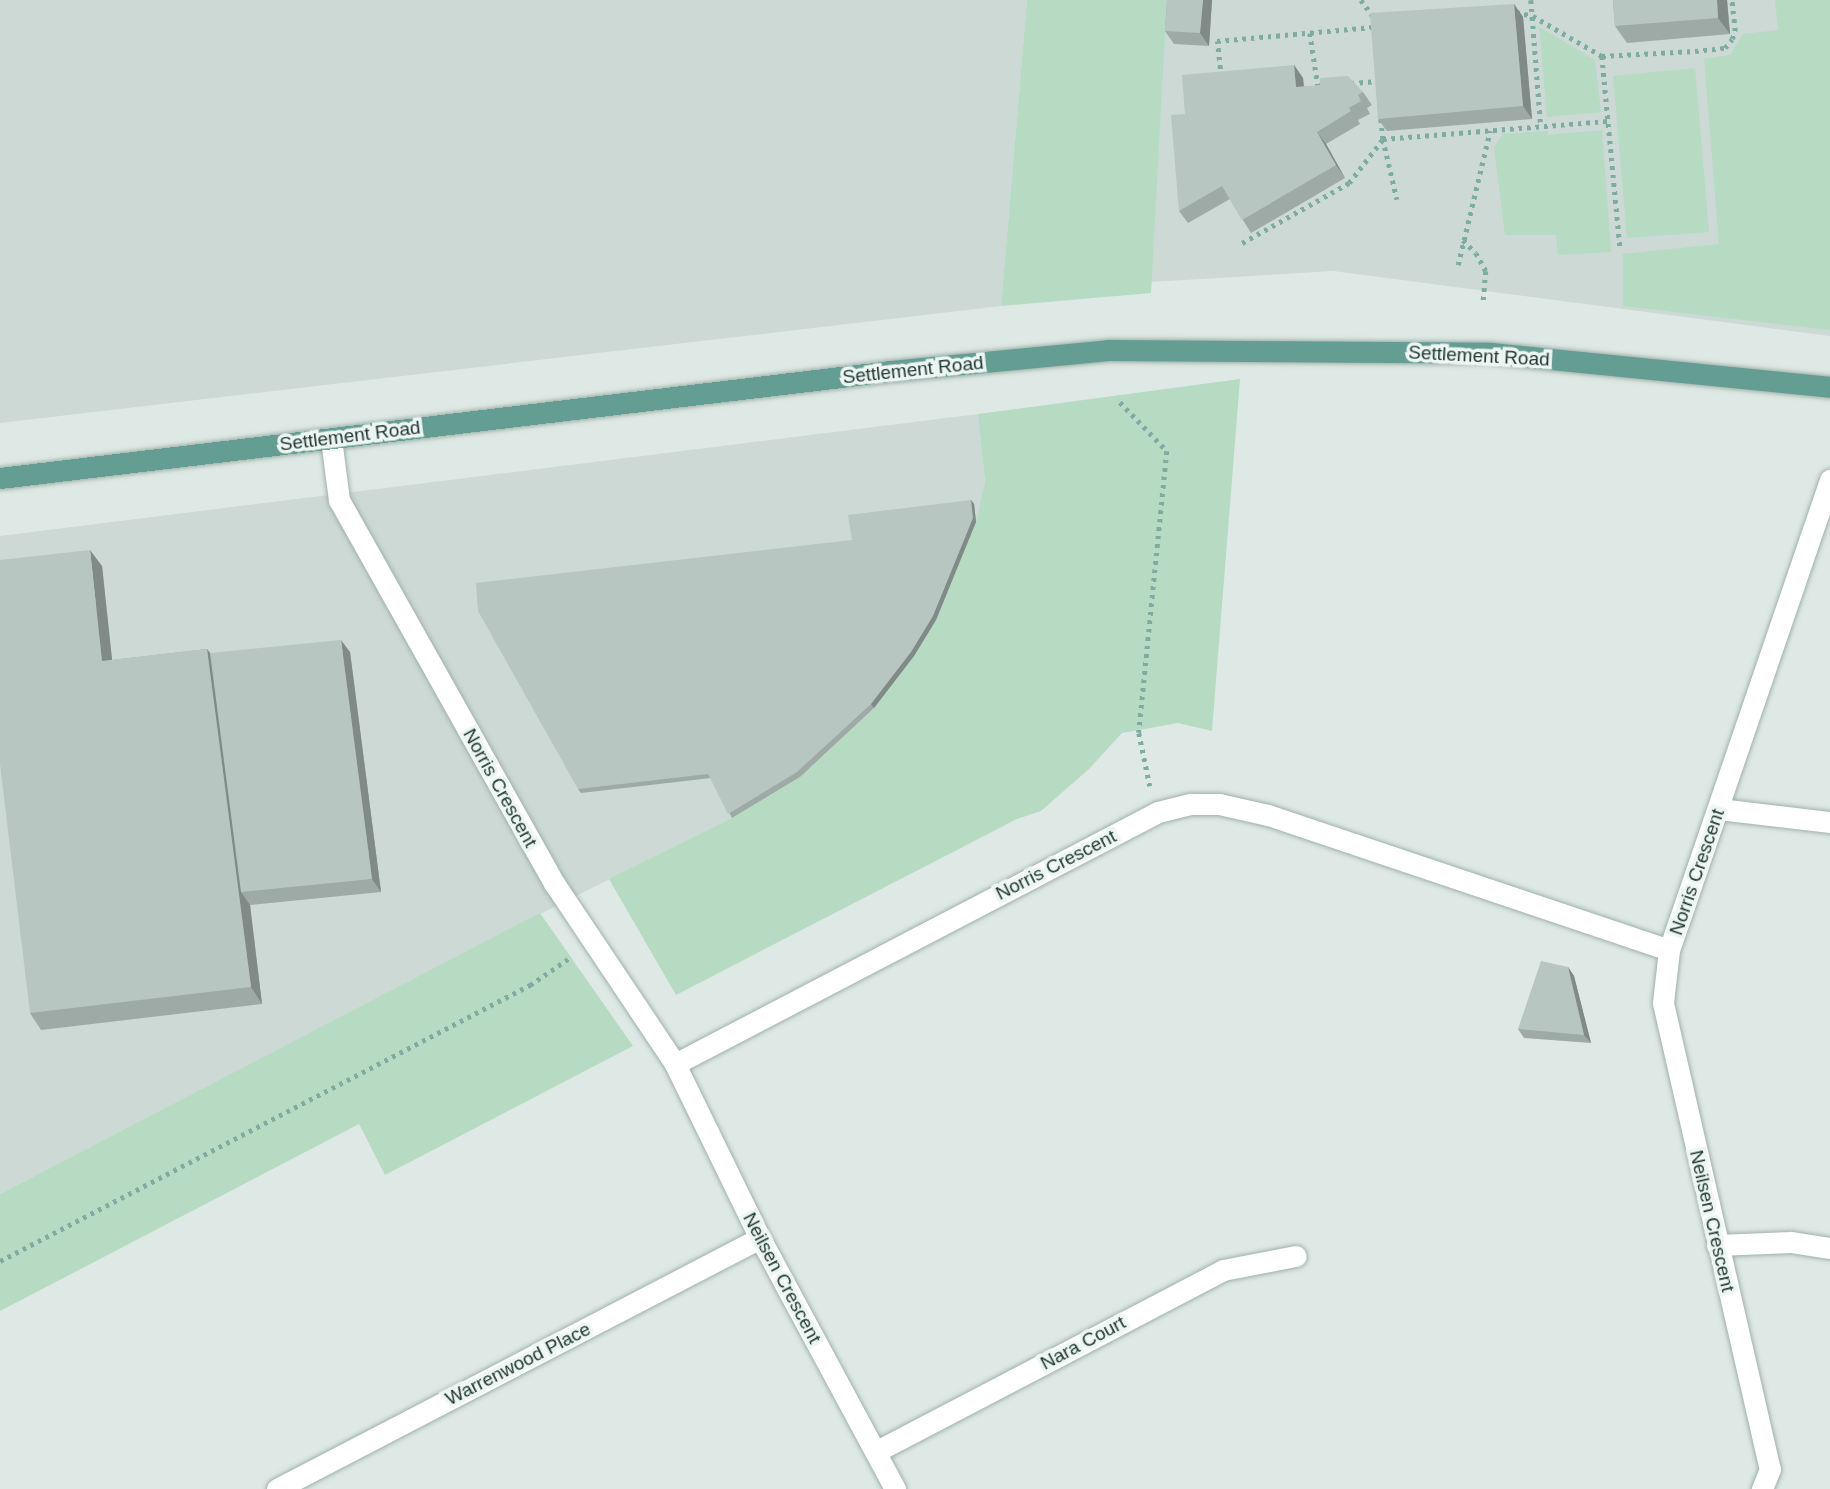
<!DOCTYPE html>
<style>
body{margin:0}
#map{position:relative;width:1830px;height:1489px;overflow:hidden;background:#dee9e5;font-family:Arial,sans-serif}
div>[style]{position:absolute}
.built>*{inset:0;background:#ccd9d4}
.green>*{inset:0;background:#b7dac3}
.path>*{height:4.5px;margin-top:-2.25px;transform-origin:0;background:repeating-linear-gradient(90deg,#80aba1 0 3.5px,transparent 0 8.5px)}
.roads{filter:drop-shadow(0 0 2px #a1b0ac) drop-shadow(0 0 2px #a1b0ac)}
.street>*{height:21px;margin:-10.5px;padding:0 10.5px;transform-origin:10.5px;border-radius:10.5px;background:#fff}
.primary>*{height:21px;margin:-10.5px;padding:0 10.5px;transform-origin:10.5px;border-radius:10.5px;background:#649d92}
.wall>*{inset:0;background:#9daaa6}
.shaded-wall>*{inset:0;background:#808b87}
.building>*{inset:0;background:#b7c6c1}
span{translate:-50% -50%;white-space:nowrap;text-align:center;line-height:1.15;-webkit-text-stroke:7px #eef6f3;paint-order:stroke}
.street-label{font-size:19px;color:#203833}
</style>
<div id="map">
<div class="built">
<div style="clip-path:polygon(0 0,1027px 0,1001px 306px,0 423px)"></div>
<div style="clip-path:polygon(1167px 0,1830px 0,1830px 336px,1333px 271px,1151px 282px)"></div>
<div style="clip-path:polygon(978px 414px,985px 482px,983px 494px,976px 522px,936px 620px,914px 656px,874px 708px,800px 777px,732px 818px,514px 927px,0 1194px,0 536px)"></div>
</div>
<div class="green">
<div style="clip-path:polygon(1027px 0,1167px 0,1151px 293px,1001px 306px)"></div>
<div style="clip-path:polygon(1775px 0,1830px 0,1830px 330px,1623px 306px,1623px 254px,1719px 244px,1704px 59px,1730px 55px,1743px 34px,1778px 30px)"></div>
<div style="clip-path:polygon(1539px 27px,1595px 60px,1601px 112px,1547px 117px)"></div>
<div style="clip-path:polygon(1695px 68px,1709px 232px,1627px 238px,1613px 76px)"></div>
<div style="clip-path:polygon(1602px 130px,1611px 252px,1558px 255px,1556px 235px,1505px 235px,1494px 147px,1503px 134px,1548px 131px,1548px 135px)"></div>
<div style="clip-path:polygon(1240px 379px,1212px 731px,1178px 723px,1122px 733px,1089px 769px,1041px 811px,1017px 819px,676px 995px,609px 879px,732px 818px,800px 777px,874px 708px,914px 656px,936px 620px,976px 522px,985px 482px,978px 414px)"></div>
<div style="clip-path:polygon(540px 913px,633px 1046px,385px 1175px,359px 1124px,0 1311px,0 1194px)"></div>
</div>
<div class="path">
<div style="left:1361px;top:0;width:20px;rotate:53deg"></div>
<div style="left:1531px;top:0;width:127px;rotate:85.5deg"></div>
<div style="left:1516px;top:12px;width:17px;rotate:13deg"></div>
<div style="left:1533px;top:16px;width:80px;rotate:30.1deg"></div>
<div style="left:1602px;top:56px;width:93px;rotate:-3.1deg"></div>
<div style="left:1695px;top:51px;width:30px;rotate:-6deg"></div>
<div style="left:1725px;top:48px;width:11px;rotate:-52deg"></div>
<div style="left:1732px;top:39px;width:9px;rotate:-69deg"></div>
<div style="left:1735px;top:31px;width:31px;rotate:-96deg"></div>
<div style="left:1310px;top:33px;width:54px;rotate:81.4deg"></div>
<div style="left:1602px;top:56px;width:192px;rotate:84.6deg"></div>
<div style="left:1221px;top:77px;width:36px;rotate:-96deg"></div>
<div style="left:1217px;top:41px;width:159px;rotate:-5.1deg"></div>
<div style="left:1351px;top:83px;width:28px;rotate:-4deg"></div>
<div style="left:1381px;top:119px;width:20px;rotate:84deg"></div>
<div style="left:1383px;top:139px;width:62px;rotate:76.9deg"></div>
<div style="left:1463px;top:240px;width:18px;rotate:45deg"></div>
<div style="left:1476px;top:253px;width:21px;rotate:61deg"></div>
<div style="left:1486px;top:271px;width:33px;rotate:95deg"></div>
<div style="left:1242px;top:243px;width:123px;rotate:-29.3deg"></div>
<div style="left:1349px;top:183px;width:56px;rotate:-52.3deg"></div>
<div style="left:1383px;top:139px;width:226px;rotate:-4.6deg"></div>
<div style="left:1458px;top:265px;width:138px;rotate:-76.6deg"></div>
<div style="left:1120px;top:402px;width:68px;rotate:46.2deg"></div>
<div style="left:1167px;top:451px;width:283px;rotate:95.7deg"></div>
<div style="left:1139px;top:733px;width:54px;rotate:78.3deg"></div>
<div style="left:0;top:1261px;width:598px;rotate:-27.51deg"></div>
<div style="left:530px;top:985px;width:50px;rotate:-34.3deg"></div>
</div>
<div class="roads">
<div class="street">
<div style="left:331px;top:439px;width:62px;rotate:82.5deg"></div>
<div style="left:339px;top:500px;width:439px;rotate:60.7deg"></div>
<div style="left:554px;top:883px;width:218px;rotate:56.2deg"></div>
<div style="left:675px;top:1064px;width:545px;rotate:-27.55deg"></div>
<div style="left:1158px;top:812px;width:34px;rotate:-14deg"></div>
<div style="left:1191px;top:804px;width:28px"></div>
<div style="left:1219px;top:804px;width:50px;rotate:12.7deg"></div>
<div style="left:1268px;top:815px;width:423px;rotate:18.6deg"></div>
<div style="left:1669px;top:950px;width:497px;rotate:-71.1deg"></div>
<div style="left:1719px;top:809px;width:112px;rotate:6.7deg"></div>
<div style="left:1669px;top:950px;width:53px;rotate:96.5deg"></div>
<div style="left:1663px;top:1003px;width:478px;rotate:77.1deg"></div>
<div style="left:1770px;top:1469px;width:22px;rotate:112deg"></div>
<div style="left:675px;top:1064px;width:194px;rotate:64deg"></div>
<div style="left:760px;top:1238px;width:285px;rotate:61.7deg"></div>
<div style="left:1717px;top:1245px;width:74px;rotate:-2.3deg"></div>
<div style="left:1791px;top:1242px;width:39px;rotate:9deg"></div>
<div style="left:877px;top:1451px;width:390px;rotate:-27.6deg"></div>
<div style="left:1223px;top:1270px;width:74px;rotate:-10.9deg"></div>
<div style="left:277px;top:1489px;width:544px;rotate:-27.46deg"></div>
</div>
<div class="primary">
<div style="left:0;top:478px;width:897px;rotate:-6.85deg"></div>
<div style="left:891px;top:371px;width:218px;rotate:-5.5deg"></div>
<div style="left:1108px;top:350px;width:383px;rotate:0.4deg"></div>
<div style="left:1491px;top:353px;width:341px;rotate:5.7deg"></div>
</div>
</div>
<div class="wall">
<div style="clip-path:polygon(1167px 0,1212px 0,1209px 46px,1174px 44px,1165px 31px)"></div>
<div style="clip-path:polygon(1613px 0,1727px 0,1730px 34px,1627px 43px,1615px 26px)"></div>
<div style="clip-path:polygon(1514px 4px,1523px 17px,1532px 119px,1387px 131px,1378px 119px)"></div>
<div style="clip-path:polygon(1294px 65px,1303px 78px,1304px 86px,1363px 92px,1372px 105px,1367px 108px,1370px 114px,1358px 120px,1360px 124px,1326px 144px,1345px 178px,1251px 233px,1230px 199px,1188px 223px,1179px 211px)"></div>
<div style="clip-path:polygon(971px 500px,974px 504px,976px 522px,936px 620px,914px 656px,874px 708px,800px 777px,732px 818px,711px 778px,581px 793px,578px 789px)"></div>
<div style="clip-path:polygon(102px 566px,112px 660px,207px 649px,210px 653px,350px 652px,381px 892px,250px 905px,262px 1004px,41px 1030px,30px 1013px)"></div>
<div style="clip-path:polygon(1568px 967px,1574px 976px,1591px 1043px,1524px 1038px,1518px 1029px)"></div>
</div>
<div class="shaded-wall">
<div style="clip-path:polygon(1203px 0,1212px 0,1209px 46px,1200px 33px)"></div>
<div style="clip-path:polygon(1717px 0,1727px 0,1730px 34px,1718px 18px)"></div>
<div style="clip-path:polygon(1514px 4px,1523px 17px,1532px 119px,1523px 106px)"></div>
<div style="clip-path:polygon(1294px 65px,1303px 78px,1305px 100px,1296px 87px)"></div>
<div style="clip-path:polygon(1317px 132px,1326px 144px,1345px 178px,1336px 165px)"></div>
<div style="clip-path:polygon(971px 500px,974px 504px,976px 522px,936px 620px,914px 656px,874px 708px,871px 704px)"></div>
<div style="clip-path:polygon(90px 550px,102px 566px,114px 678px,102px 661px)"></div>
<div style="clip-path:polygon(341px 640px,350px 652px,381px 892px,372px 879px)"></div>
<div style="clip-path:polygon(207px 649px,219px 665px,241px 892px,250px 905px,262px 1004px,251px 987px)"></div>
<div style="clip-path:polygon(1568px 967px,1574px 976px,1591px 1043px,1584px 1035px)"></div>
</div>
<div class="building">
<div style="clip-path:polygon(1167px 0,1203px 0,1200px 33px,1165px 31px)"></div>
<div style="clip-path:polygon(1613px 0,1717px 0,1718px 18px,1615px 26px)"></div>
<div style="clip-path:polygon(1514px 4px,1523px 106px,1378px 119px,1370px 13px)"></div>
<div style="clip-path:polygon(1294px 65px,1296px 87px,1320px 85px,1320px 78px,1348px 76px,1363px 92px,1358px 95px,1361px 101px,1349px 108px,1351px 111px,1317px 132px,1336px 165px,1242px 220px,1222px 186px,1179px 211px,1171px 115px,1185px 114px,1182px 75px)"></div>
<div style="clip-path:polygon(971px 500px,973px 518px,933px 616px,911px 652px,871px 704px,797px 772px,728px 814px,708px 774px,578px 789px,478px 611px,476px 583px,852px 540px,848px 515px)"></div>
<div style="clip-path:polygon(90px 550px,102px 661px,207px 649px,251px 987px,30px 1013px,0 764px,0 560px)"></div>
<div style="clip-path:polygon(341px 640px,372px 879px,241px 892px,210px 653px)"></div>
<div style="clip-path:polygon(1541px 961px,1568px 967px,1584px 1035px,1518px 1029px)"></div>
</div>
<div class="street-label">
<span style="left:1479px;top:356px;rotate:3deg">Settlement Road</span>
<span style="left:913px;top:370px;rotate:-6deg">Settlement Road</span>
<span style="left:350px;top:436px;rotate:-7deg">Settlement Road</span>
<span style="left:500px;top:788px;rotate:61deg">Norris Crescent</span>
<span style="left:1056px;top:865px;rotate:-27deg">Norris Crescent</span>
<span style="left:1697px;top:872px;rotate:-71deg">Norris Crescent</span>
<span style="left:1712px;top:1221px;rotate:77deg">Neilsen Crescent</span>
<span style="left:782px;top:1278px;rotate:62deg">Neilsen Crescent</span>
<span style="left:1083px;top:1343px;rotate:-28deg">Nara Court</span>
<span style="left:518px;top:1364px;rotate:-27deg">Warrenwood Place</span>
</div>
</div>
